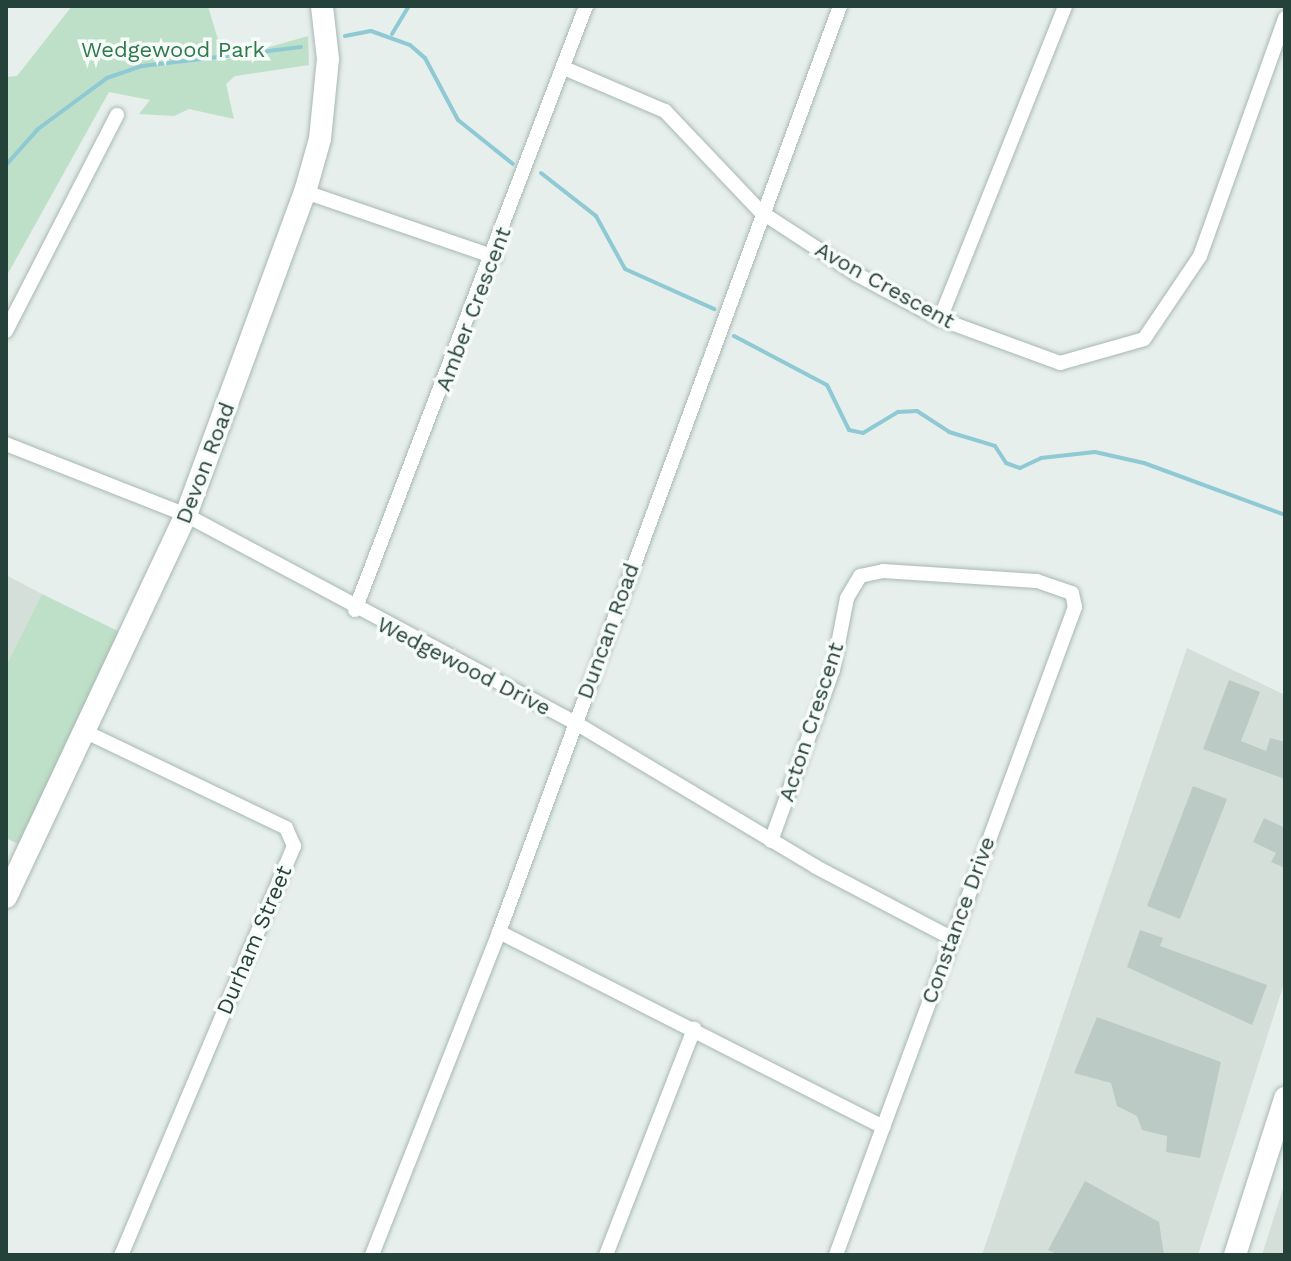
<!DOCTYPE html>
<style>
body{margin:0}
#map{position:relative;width:1291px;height:1261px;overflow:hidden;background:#e6efeb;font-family:"Work Sans",sans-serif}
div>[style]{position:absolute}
.built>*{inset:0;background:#d4dfda}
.green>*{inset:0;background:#bfe0c8}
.stream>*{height:4px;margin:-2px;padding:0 2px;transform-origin:2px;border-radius:2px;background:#8ec9d4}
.building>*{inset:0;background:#bbcac4}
.roads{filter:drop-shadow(0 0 2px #a8b8b2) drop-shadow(0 0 2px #a8b8b2)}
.street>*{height:14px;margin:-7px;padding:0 7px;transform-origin:7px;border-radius:7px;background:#fff}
.secondary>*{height:22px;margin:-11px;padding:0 11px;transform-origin:11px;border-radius:11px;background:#fff}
span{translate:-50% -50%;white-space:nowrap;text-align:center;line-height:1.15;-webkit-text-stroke:7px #f7fbf9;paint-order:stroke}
.park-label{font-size:22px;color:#2d7a4b}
.street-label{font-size:22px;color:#24423a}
.frame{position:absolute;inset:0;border:8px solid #24423a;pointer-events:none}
</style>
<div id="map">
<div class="built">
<div style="clip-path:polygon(6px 575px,42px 594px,6px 666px)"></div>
<div style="clip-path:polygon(1187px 648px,1285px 695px,1285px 980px,1198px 1255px,982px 1255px)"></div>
<div style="clip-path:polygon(1285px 1182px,1285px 1255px,1262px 1255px)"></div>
</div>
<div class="green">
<div style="clip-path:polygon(72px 6px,208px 6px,224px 60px,308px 36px,309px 65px,235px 76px,226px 84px,234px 119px,189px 109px,174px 116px,139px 114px,150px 100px,109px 92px,6px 277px,6px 77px,17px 76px)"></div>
<div style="clip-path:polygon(42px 594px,122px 633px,18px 844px,6px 838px,6px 666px)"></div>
</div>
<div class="stream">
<div style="left:392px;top:34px;width:33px;rotate:-59deg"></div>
<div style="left:345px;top:36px;width:26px;rotate:-11deg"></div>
<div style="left:371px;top:31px;width:41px;rotate:19.7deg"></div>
<div style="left:410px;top:45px;width:20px;rotate:41deg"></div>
<div style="left:425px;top:58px;width:70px;rotate:62deg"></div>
<div style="left:458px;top:120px;width:70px;rotate:38.7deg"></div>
<div style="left:6px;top:165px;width:48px;rotate:-48.4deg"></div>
<div style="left:38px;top:129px;width:86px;rotate:-36.5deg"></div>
<div style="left:107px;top:78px;width:37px;rotate:-19deg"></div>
<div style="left:142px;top:66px;width:160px;rotate:-6.8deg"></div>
<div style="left:541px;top:173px;width:70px;rotate:38deg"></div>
<div style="left:596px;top:216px;width:60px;rotate:61.3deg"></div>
<div style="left:625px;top:269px;width:98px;rotate:24.2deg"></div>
<div style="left:734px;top:336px;width:105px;rotate:27.8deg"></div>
<div style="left:827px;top:385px;width:50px;rotate:63.9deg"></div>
<div style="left:849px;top:430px;width:14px;rotate:12deg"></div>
<div style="left:863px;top:433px;width:41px;rotate:-31deg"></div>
<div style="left:898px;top:412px;width:19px;rotate:-3deg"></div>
<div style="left:917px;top:411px;width:38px;rotate:33deg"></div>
<div style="left:949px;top:432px;width:48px;rotate:16.9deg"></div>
<div style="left:995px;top:446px;width:20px;rotate:57deg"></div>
<div style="left:1006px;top:463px;width:15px;rotate:20deg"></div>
<div style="left:1020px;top:468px;width:23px;rotate:-25deg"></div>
<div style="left:1041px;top:458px;width:54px;rotate:-6.3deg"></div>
<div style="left:1095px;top:452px;width:50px;rotate:12.7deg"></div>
<div style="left:1144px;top:463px;width:150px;rotate:20.2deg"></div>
</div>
<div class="building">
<div style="clip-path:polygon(1229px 680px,1260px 692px,1241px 741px,1266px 751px,1270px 738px,1285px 742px,1285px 779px,1203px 749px)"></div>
<div style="clip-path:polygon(1193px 786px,1227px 799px,1180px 919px,1147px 906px)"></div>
<div style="clip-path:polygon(1264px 818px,1285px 828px,1285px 868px,1271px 862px,1276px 853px,1253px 842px)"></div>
<div style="clip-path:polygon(1140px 930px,1163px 938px,1160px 946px,1267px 985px,1252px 1025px,1127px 967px)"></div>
<div style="clip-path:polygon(1097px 1017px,1221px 1062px,1200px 1158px,1166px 1152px,1167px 1136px,1142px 1130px,1137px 1116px,1117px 1106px,1111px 1083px,1074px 1073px)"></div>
<div style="clip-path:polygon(1085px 1181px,1159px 1222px,1164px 1255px,1059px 1255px,1048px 1250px)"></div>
</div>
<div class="roads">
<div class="street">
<div style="left:564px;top:68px;width:110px;rotate:23.1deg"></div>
<div style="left:665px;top:111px;width:139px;rotate:46.5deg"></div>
<div style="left:761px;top:212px;width:113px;rotate:33.1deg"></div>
<div style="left:856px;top:274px;width:95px;rotate:28.2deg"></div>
<div style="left:940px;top:319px;width:128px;rotate:20.1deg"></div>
<div style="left:1060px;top:363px;width:87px;rotate:-15.9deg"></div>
<div style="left:1144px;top:339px;width:100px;rotate:-56deg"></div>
<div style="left:1200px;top:256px;width:253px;rotate:-70.3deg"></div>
<div style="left:305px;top:192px;width:201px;rotate:18.9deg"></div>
<div style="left:940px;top:319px;width:337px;rotate:-68.2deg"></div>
<div style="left:6px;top:331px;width:243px;rotate:-62.8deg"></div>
<div style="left:6px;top:444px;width:193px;rotate:21.5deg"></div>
<div style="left:186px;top:515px;width:440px;rotate:28.1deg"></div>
<div style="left:574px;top:722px;width:282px;rotate:30.9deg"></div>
<div style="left:816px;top:867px;width:153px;rotate:27.7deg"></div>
<div style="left:355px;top:610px;width:647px;rotate:-69.07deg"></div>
<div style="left:88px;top:733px;width:220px;rotate:25.6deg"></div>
<div style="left:286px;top:828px;width:20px;rotate:66deg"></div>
<div style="left:294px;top:846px;width:444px;rotate:112.9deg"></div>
<div style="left:771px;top:841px;width:182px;rotate:-70.1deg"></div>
<div style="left:833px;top:670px;width:73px;rotate:-79deg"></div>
<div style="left:847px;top:598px;width:26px;rotate:-59deg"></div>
<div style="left:860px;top:576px;width:24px;rotate:-12deg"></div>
<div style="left:883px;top:571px;width:154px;rotate:3.7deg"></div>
<div style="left:1037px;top:581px;width:37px;rotate:19deg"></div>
<div style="left:1072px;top:593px;width:14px;rotate:78deg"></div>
<div style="left:1075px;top:607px;width:691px;rotate:110.25deg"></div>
<div style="left:499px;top:932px;width:431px;rotate:26.9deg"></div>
<div style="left:372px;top:1255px;width:347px;rotate:-68.5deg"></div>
<div style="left:499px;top:932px;width:987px;rotate:-69.78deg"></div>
<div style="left:606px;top:1255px;width:243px;rotate:-68.7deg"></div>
</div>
<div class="secondary">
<div style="left:6px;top:897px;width:422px;rotate:-64.8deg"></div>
<div style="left:186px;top:515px;width:344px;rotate:-69.8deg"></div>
<div style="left:305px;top:192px;width:55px;rotate:-74.2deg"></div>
<div style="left:320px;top:139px;width:80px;rotate:-84.3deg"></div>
<div style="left:328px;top:59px;width:53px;rotate:-96.5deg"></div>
<div style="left:1235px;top:1255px;width:165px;rotate:-72.3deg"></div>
</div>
</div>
<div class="park-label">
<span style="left:173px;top:50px">Wedgewood Park</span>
</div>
<div class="street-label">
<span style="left:885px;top:285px;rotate:29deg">Avon Crescent</span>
<span style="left:473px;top:309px;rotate:-69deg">Amber Crescent</span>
<span style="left:205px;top:463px;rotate:-69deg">Devon Road</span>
<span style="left:608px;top:631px;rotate:-70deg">Duncan Road</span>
<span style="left:464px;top:666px;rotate:27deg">Wedgewood Drive</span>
<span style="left:811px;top:722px;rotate:-72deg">Acton Crescent</span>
<span style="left:958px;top:920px;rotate:-70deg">Constance Drive</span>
<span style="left:254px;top:940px;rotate:-67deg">Durham Street</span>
</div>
<div class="frame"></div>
</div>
